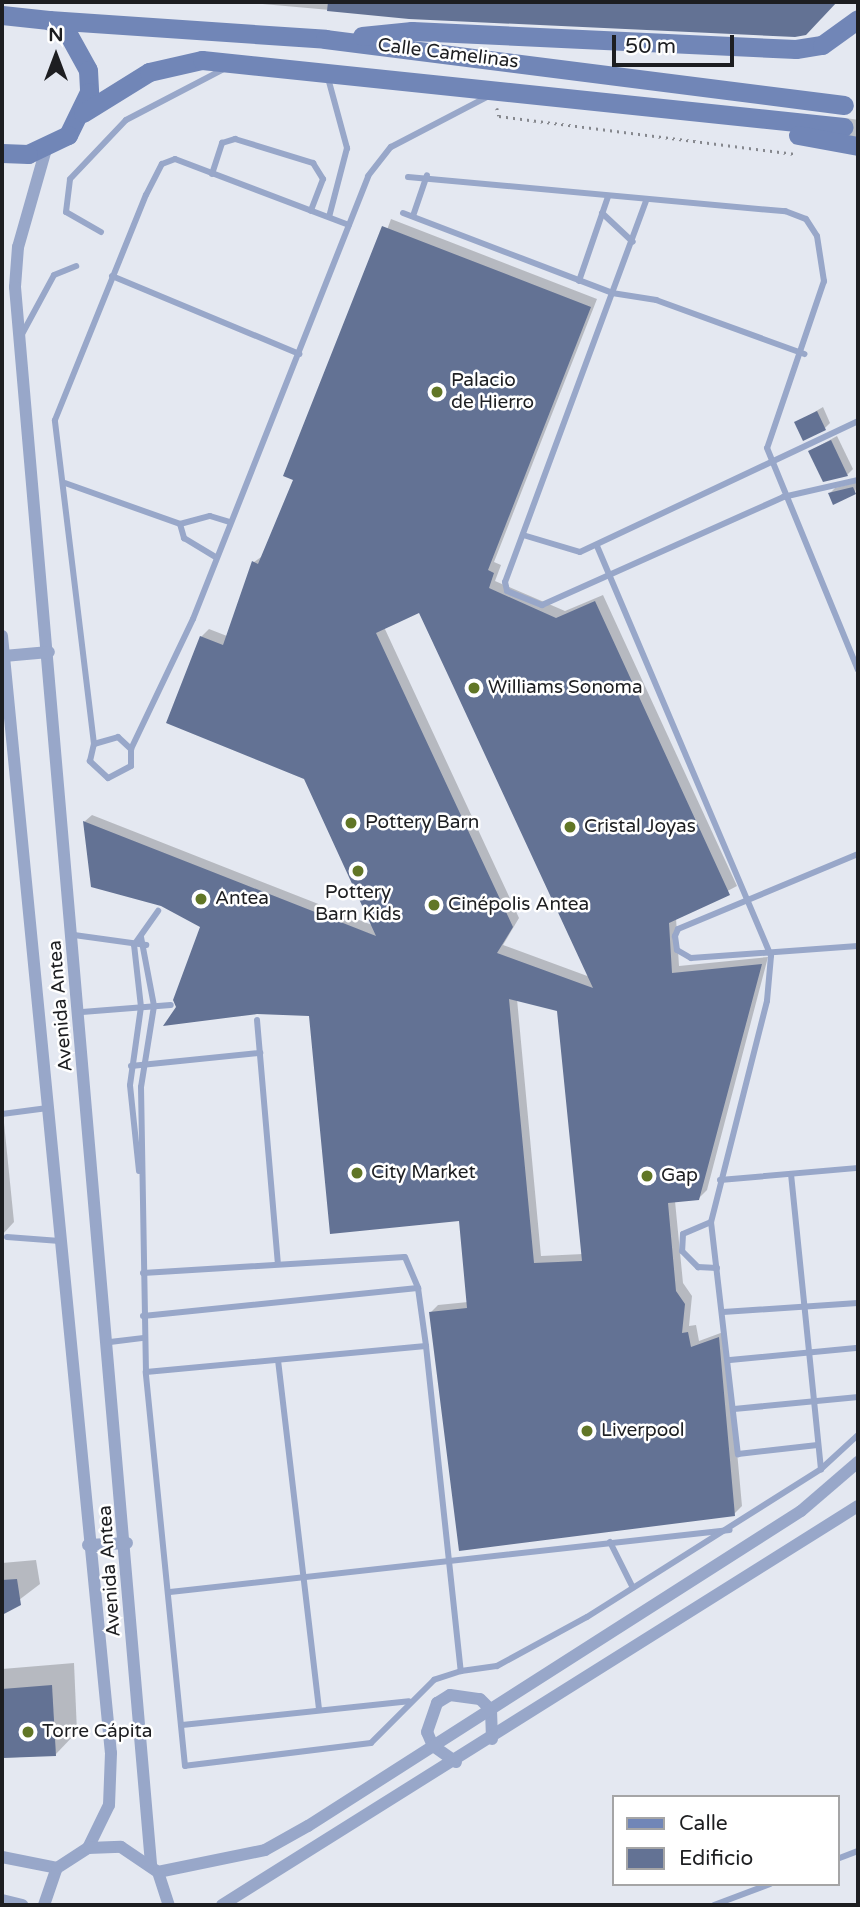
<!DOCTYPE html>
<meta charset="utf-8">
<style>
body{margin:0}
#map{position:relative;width:860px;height:1907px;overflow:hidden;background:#e4e8f1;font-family:"Varela Round",sans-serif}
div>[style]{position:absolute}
.shadow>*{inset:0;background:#0003}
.building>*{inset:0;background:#637294}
.secondary-tunnel>*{height:19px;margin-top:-9.5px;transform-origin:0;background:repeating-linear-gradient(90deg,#bcc0c7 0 19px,transparent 0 29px)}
.path>*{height:2.5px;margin-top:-1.25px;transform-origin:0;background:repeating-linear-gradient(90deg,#86888e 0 2px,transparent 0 7px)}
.lane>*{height:6px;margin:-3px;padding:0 3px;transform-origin:3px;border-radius:3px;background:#98a7c9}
.street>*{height:12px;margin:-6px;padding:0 6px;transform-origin:6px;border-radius:6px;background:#98a7c9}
.secondary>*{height:19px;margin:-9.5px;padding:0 9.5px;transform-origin:9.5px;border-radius:9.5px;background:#7186b7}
.dots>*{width:19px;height:19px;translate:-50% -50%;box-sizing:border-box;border:4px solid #fff;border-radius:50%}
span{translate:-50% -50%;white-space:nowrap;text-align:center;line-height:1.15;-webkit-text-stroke:5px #fff;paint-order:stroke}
.street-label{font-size:19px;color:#1d1e21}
.poi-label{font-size:19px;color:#1d1e21}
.left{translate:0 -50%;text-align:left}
.frame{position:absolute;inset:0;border:4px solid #1d1e21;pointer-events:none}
.legend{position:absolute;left:612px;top:1795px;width:228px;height:91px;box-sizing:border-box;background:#fff;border:2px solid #a5a5a6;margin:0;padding:9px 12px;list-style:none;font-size:21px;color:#1d1e21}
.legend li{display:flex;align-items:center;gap:14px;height:35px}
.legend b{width:35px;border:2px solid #a5a5a6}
.north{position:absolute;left:21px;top:21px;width:70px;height:70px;-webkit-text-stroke:5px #fff;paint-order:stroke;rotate:0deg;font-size:19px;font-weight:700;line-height:28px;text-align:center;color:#1d1e21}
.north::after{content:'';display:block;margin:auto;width:24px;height:32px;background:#1d1e21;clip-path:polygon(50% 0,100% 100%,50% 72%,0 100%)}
.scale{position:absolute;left:612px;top:35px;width:122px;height:32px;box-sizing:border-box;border:4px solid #1d1e21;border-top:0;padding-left:9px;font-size:21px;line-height:24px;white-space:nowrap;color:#1d1e21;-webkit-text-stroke:5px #fff;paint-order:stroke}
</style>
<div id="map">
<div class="shadow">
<div style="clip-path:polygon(241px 2px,833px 2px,813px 25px,409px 17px)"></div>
<div style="clip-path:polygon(evenodd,391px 219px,597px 299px,494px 562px,501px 565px,495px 581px,565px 611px,603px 595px,737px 886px,676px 918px,679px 966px,768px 957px,707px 1190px,699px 1198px,675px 1201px,683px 1283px,692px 1296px,689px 1326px,696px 1325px,699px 1341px,726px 1331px,742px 1506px,734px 1514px,431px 1312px,438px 1305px,468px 1302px,460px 1220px,310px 1014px,178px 1007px,203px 926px,84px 822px,92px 815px,372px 925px,306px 778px,201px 637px,209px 629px,227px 636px,254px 562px,264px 555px,295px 479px,391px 219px,420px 611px,590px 977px,503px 945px,519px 918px,384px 627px,420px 611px,391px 219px,517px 999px,558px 1010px,583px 1254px,541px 1256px,517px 999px)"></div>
<div style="clip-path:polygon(823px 407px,830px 423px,825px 428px,796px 423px)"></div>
<div style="clip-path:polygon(837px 436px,853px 469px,847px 475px,810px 451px)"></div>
<div style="clip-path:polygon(858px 482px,855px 492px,834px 502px,830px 493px,835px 488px)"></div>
<div style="clip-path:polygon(2px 1103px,14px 1222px,2px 1235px)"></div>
<div style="clip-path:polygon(36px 1560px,40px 1584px,2px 1613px,2px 1563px)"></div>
<div style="clip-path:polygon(74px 1663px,77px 1732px,55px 1755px,2px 1758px,2px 1669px)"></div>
</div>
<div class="building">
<div style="clip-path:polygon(328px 2px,837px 2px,806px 35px,795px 37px,409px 19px,327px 11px)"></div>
<div style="clip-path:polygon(evenodd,382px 226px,591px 307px,488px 570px,494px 573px,489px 588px,556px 618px,595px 601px,730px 895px,669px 923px,672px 973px,762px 964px,699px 1200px,668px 1203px,676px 1291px,685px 1304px,682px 1333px,688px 1332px,691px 1347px,719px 1337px,735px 1516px,459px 1551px,429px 1312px,467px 1308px,459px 1221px,330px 1234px,309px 1016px,257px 1014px,163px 1026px,176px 1007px,173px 1000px,200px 927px,161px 906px,91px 887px,83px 821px,376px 936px,304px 779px,166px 723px,200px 636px,223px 645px,252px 561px,258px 564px,293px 480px,283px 476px,382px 226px,419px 613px,448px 675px,593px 988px,497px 953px,513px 927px,376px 633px,419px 613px,382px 226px,509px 999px,557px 1011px,582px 1261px,534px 1263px,509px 999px)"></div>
<div style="clip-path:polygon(817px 411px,826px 430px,803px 441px,794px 422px)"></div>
<div style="clip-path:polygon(831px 440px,848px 476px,823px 482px,808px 451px)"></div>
<div style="clip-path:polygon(853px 487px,856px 494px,833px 505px,828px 493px)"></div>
<div style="clip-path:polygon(17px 1579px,21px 1605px,2px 1615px,2px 1580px)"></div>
<div style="clip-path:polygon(52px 1685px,56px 1756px,2px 1758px,2px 1689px)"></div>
</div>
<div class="secondary-tunnel">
<div style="left:844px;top:127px;width:14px;rotate:8deg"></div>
</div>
<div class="path">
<div style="left:497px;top:108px;width:8px;rotate:76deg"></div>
<div style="left:499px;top:116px;width:299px;rotate:7.3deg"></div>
</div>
<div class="lane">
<div style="left:328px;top:78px;width:73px;rotate:74.8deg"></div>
<div style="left:347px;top:148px;width:71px;rotate:104.6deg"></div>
<div style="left:212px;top:174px;width:33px;rotate:-72deg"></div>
<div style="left:222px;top:143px;width:14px;rotate:-17deg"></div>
<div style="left:235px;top:139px;width:82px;rotate:17.1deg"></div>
<div style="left:313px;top:163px;width:19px;rotate:58deg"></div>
<div style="left:323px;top:179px;width:34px;rotate:111deg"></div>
<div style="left:408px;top:177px;width:379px;rotate:5.2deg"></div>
<div style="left:785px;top:211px;width:22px;rotate:21deg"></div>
<div style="left:806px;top:219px;width:20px;rotate:57deg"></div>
<div style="left:817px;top:236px;width:46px;rotate:81.2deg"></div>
<div style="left:824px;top:281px;width:176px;rotate:108.8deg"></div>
<div style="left:767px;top:448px;width:240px;rotate:67.7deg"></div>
<div style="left:646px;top:201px;width:406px;rotate:110.3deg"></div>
<div style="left:505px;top:582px;width:9px;rotate:77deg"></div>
<div style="left:507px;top:591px;width:38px;rotate:22deg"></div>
<div style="left:542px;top:605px;width:264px;rotate:-24.1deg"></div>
<div style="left:783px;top:497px;width:77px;rotate:-12.8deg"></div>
<div style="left:403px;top:213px;width:224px;rotate:20.9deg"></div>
<div style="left:612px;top:293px;width:45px;rotate:9deg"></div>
<div style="left:656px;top:300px;width:158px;rotate:20deg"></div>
<div style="left:602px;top:213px;width:42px;rotate:43.1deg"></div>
<div style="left:413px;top:216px;width:43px;rotate:-71.1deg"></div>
<div style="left:101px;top:232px;width:40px;rotate:-150.3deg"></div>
<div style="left:66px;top:212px;width:33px;rotate:-83deg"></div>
<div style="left:70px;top:179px;width:81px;rotate:-46.5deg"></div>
<div style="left:126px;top:120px;width:110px;rotate:-27.5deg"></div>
<div style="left:112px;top:276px;width:203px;rotate:22.6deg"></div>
<div style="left:579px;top:281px;width:89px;rotate:-71deg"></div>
<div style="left:21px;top:336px;width:69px;rotate:-61.6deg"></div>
<div style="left:54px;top:275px;width:24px;rotate:-22deg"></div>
<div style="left:65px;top:483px;width:122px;rotate:19.6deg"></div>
<div style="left:180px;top:524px;width:31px;rotate:-15deg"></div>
<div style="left:210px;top:516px;width:21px;rotate:17deg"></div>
<div style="left:180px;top:524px;width:15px;rotate:74deg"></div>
<div style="left:184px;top:538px;width:37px;rotate:31deg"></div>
<div style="left:523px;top:535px;width:59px;rotate:16.6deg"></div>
<div style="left:580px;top:552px;width:307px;rotate:-25.2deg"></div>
<div style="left:597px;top:546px;width:445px;rotate:67deg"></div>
<div style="left:771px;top:956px;width:45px;rotate:95.1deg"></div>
<div style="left:767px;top:1001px;width:228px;rotate:104.2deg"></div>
<div style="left:711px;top:1222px;width:234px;rotate:83.4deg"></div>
<div style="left:738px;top:1454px;width:80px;rotate:-6.5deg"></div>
<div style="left:94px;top:744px;width:25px;rotate:-16deg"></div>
<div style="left:118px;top:737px;width:18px;rotate:43deg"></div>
<div style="left:131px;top:749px;width:17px;rotate:90deg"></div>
<div style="left:131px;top:766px;width:26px;rotate:152deg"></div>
<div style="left:108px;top:778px;width:25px;rotate:-137deg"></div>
<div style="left:90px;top:761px;width:17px;rotate:-77deg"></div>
<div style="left:94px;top:744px;width:326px;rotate:-96.9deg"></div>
<div style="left:55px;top:420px;width:243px;rotate:-68deg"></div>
<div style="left:146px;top:195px;width:35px;rotate:-63deg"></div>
<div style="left:162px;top:164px;width:14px;rotate:-21deg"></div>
<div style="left:175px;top:159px;width:186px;rotate:20.8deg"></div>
<div style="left:131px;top:749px;width:144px;rotate:-64.5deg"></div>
<div style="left:193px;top:619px;width:476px;rotate:-68.4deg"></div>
<div style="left:368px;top:176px;width:37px;rotate:-52deg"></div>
<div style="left:391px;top:147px;width:110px;rotate:-27.5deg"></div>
<div style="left:858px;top:854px;width:195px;rotate:157.4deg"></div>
<div style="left:678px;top:929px;width:8px;rotate:113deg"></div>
<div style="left:675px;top:936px;width:14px;rotate:82deg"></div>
<div style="left:677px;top:950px;width:16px;rotate:30deg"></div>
<div style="left:691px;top:958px;width:167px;rotate:-4.1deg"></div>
<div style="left:74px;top:935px;width:73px;rotate:7.9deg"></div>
<div style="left:141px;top:937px;width:70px;rotate:79.3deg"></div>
<div style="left:154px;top:1006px;width:82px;rotate:99.1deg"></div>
<div style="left:141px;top:1087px;width:285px;rotate:89deg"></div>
<div style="left:82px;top:1012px;width:89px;rotate:-4.5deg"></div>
<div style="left:257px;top:1020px;width:245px;rotate:85.1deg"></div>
<div style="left:131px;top:1066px;width:130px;rotate:-5.8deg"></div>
<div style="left:2px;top:1114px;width:46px;rotate:-7.4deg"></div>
<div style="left:139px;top:1171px;width:86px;rotate:-96deg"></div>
<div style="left:130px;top:1085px;width:79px;rotate:-82deg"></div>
<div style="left:141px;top:1007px;width:62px;rotate:-96.4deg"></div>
<div style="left:134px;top:945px;width:42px;rotate:-54.8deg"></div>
<div style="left:791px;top:1174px;width:297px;rotate:84.2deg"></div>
<div style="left:720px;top:1180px;width:139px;rotate:-5deg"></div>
<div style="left:711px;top:1222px;width:30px;rotate:157deg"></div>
<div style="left:683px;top:1234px;width:17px;rotate:93deg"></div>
<div style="left:682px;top:1251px;width:23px;rotate:45deg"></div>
<div style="left:698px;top:1267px;width:19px;rotate:3deg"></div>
<div style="left:7px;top:1237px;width:53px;rotate:4.3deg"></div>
<div style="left:143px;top:1273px;width:262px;rotate:-3.5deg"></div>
<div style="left:405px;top:1257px;width:34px;rotate:67deg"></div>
<div style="left:418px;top:1288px;width:59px;rotate:82.1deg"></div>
<div style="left:723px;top:1312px;width:135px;rotate:-3.8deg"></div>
<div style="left:143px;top:1316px;width:276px;rotate:-5.8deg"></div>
<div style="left:110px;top:1342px;width:34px;rotate:-7deg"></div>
<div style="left:426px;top:1346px;width:327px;rotate:83.9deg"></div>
<div style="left:461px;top:1671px;width:28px;rotate:162deg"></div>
<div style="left:434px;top:1680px;width:89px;rotate:135deg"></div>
<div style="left:371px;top:1743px;width:187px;rotate:173deg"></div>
<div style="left:185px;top:1766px;width:396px;rotate:-95.7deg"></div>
<div style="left:146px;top:1372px;width:281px;rotate:-5.3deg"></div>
<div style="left:278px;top:1360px;width:352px;rotate:83.3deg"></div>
<div style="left:730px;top:1360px;width:129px;rotate:-5.4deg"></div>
<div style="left:734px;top:1409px;width:125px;rotate:-5.5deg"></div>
<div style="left:610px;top:1542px;width:51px;rotate:63.4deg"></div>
<div style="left:170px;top:1592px;width:563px;rotate:-6.32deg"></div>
<div style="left:461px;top:1671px;width:36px;rotate:-8deg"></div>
<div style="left:497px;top:1666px;width:102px;rotate:-28.6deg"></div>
<div style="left:587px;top:1617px;width:277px;rotate:-32.3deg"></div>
<div style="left:821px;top:1469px;width:50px;rotate:-42.6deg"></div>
<div style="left:182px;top:1725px;width:228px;rotate:-6deg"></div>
<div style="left:837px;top:1859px;width:22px;rotate:-21deg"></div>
<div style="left:714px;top:1905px;width:60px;rotate:-20.6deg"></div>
</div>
<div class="street">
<div style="left:46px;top:149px;width:102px;rotate:105.9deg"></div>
<div style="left:18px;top:247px;width:40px;rotate:94.3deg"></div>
<div style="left:15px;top:287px;width:1583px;rotate:85.07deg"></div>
<div style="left:2px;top:636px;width:1122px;rotate:84.43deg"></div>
<div style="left:111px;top:1753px;width:52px;rotate:92.2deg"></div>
<div style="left:109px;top:1805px;width:48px;rotate:116deg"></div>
<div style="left:4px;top:656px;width:45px;rotate:-5.1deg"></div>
<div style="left:88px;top:1545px;width:39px;rotate:-3deg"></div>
<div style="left:456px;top:1762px;width:28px;rotate:-145deg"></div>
<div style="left:433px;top:1746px;width:15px;rotate:-113deg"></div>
<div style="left:427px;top:1732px;width:31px;rotate:-71deg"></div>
<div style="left:437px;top:1703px;width:15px;rotate:-32deg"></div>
<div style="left:450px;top:1695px;width:30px;rotate:8deg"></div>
<div style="left:480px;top:1699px;width:16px;rotate:45deg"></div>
<div style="left:491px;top:1710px;width:29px;rotate:88deg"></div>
<div style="left:2px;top:1857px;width:56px;rotate:11.3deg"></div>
<div style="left:158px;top:1872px;width:109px;rotate:-11.6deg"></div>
<div style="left:265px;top:1850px;width:49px;rotate:-29.2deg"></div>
<div style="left:308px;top:1826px;width:585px;rotate:-32.58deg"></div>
<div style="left:801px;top:1511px;width:75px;rotate:-40.7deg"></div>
<div style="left:2px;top:1900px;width:21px;rotate:14deg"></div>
<div style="left:44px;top:1905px;width:39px;rotate:-71deg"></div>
<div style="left:57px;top:1868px;width:37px;rotate:-33deg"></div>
<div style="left:88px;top:1848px;width:33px;rotate:-2deg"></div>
<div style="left:121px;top:1847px;width:45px;rotate:34deg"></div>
<div style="left:158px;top:1872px;width:35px;rotate:72deg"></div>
<div style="left:222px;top:1905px;width:751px;rotate:-32.1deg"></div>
</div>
<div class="secondary">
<div style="left:2px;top:15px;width:47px;rotate:6.1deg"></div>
<div style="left:49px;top:20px;width:22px;rotate:34deg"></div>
<div style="left:67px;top:32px;width:43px;rotate:61.1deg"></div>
<div style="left:88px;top:70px;width:22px;rotate:87deg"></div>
<div style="left:89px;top:92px;width:48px;rotate:116deg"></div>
<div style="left:68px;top:135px;width:44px;rotate:154.6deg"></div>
<div style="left:28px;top:154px;width:26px;rotate:-178deg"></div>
<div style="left:49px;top:20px;width:277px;rotate:3.9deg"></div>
<div style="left:325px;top:39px;width:523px;rotate:7.25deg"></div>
<div style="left:362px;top:36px;width:50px;rotate:-5.7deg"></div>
<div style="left:412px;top:31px;width:384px;rotate:2.7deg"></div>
<div style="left:796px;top:49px;width:26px;rotate:-9deg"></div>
<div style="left:822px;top:45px;width:44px;rotate:-35.8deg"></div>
<div style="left:83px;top:113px;width:78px;rotate:-31.8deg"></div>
<div style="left:149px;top:72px;width:54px;rotate:-12.8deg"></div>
<div style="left:202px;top:60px;width:645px;rotate:5.96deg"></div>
<div style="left:798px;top:135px;width:61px;rotate:10.4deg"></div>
</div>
<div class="dots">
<div style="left:437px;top:392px;background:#617626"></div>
<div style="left:474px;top:688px;background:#617626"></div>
<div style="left:351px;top:823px;background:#617626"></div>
<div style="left:570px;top:827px;background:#617626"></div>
<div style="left:358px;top:871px;background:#617626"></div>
<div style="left:201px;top:899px;background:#617626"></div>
<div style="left:434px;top:905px;background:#617626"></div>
<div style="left:357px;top:1173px;background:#617626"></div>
<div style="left:647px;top:1176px;background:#617626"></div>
<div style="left:587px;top:1431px;background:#617626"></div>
<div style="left:28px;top:1732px;background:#617626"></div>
</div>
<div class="street-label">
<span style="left:448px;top:54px;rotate:7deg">Calle Camelinas</span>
<span style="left:61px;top:1006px;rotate:-95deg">Avenida Antea</span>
<span style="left:110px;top:1571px;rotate:-94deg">Avenida Antea</span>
</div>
<div class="poi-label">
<span class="left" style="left:451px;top:392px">Palacio<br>de Hierro</span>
<span class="left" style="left:488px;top:688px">Williams Sonoma</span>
<span class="left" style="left:365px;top:823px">Pottery Barn</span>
<span class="left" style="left:584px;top:827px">Cristal Joyas</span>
<span style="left:358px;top:904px">Pottery<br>Barn Kids</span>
<span class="left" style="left:215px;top:899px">Antea</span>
<span class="left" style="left:448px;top:905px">Cinépolis Antea</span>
<span class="left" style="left:371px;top:1173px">City Market</span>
<span class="left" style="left:661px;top:1176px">Gap</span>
<span class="left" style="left:601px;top:1431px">Liverpool</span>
<span class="left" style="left:42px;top:1732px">Torre Cápita</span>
</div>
<div class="frame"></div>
<ul class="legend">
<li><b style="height:9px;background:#7186b7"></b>Calle</li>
<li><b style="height:19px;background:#637294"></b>Edificio</li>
</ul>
<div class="north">N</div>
<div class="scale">50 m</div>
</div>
